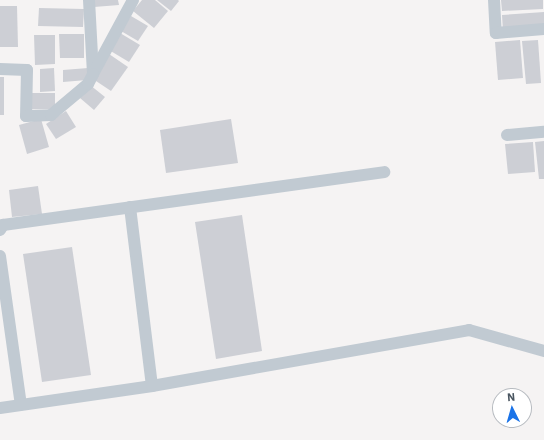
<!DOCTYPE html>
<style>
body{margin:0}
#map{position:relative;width:544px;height:440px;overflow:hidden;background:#f5f3f3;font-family:"IBM Plex Sans",sans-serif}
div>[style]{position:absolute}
.building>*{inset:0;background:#cdcfd5}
.minor>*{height:12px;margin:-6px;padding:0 6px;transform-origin:6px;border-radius:6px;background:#c1cad2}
span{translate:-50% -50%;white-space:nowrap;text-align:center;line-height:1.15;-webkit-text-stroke:3px #fff;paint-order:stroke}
.north{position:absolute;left:492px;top:388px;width:40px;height:40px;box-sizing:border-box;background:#fff;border:1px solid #b7bbc0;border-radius:50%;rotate:355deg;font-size:11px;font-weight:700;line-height:16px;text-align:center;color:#4a5661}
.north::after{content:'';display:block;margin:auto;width:14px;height:18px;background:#1a73e8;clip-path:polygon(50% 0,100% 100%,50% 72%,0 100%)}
</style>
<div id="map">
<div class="building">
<div style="clip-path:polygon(94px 0,118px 0,119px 5px,94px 7px)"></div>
<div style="clip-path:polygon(142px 0,155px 0,168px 11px,154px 28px,133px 11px)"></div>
<div style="clip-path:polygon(157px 0,178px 0,179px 1px,171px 11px)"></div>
<div style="clip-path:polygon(501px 0,543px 0,543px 9px,502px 11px)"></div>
<div style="clip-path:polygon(0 6px,17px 6px,18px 47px,0 47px)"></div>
<div style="clip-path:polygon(39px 8px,84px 9px,83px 27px,38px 26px)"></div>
<div style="clip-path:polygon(544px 12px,544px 28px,503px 31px,502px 15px)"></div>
<div style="clip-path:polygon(131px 16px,148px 26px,138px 41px,121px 31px)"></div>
<div style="clip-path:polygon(120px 33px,140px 45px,129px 62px,109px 50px)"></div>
<div style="clip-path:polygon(59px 34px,84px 34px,84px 58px,60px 58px)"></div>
<div style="clip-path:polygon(34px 35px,55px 35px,55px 64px,35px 65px)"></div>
<div style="clip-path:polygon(520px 40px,523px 78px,498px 80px,495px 42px)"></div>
<div style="clip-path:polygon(538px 40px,541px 83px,526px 84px,522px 41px)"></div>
<div style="clip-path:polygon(109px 54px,128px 67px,111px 91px,93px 79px)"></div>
<div style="clip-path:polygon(54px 68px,55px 91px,40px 92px,40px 69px)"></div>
<div style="clip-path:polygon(88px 68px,87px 80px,63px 82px,63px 70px)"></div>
<div style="clip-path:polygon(0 77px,4px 77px,4px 115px,0 115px)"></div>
<div style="clip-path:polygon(90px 85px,105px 97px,94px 110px,80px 98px)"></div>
<div style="clip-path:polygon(31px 93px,55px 93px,55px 109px,31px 109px)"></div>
<div style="clip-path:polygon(66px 111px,76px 127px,56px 139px,46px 124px)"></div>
<div style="clip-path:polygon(41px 119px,49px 147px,27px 154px,19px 125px)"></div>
<div style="clip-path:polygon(231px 119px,238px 163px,166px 173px,160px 130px)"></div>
<div style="clip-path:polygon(544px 141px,544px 179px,539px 179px,535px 142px)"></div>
<div style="clip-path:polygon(533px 142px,535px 172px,508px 174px,505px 144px)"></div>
<div style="clip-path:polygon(38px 186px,42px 214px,12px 217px,9px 190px)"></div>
<div style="clip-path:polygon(242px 215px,262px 351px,216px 359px,195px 222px)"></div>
<div style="clip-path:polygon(72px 247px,91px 375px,42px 382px,23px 254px)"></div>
</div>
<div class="minor">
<div style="left:89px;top:0;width:74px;rotate:86.9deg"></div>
<div style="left:93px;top:74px;width:84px;rotate:-61.6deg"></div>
<div style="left:494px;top:0;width:33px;rotate:87deg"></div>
<div style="left:496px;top:33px;width:48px;rotate:-4.8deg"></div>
<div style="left:0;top:69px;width:27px;rotate:2deg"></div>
<div style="left:27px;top:70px;width:46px;rotate:91.2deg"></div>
<div style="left:26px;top:116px;width:25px;rotate:-2deg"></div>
<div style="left:51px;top:115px;width:48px;rotate:-40deg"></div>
<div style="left:88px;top:84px;width:11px;rotate:-63deg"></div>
<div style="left:507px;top:135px;width:37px;rotate:-5deg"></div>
<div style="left:130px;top:207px;width:180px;rotate:83deg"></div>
<div style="left:0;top:230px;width:6px;rotate:-59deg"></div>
<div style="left:3px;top:225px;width:385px;rotate:-7.9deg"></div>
<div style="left:0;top:256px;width:150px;rotate:82deg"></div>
<div style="left:0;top:408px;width:154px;rotate:-8.2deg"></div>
<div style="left:152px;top:386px;width:322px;rotate:-10deg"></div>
<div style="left:469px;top:330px;width:78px;rotate:15.6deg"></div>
</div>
<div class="north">N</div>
</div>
